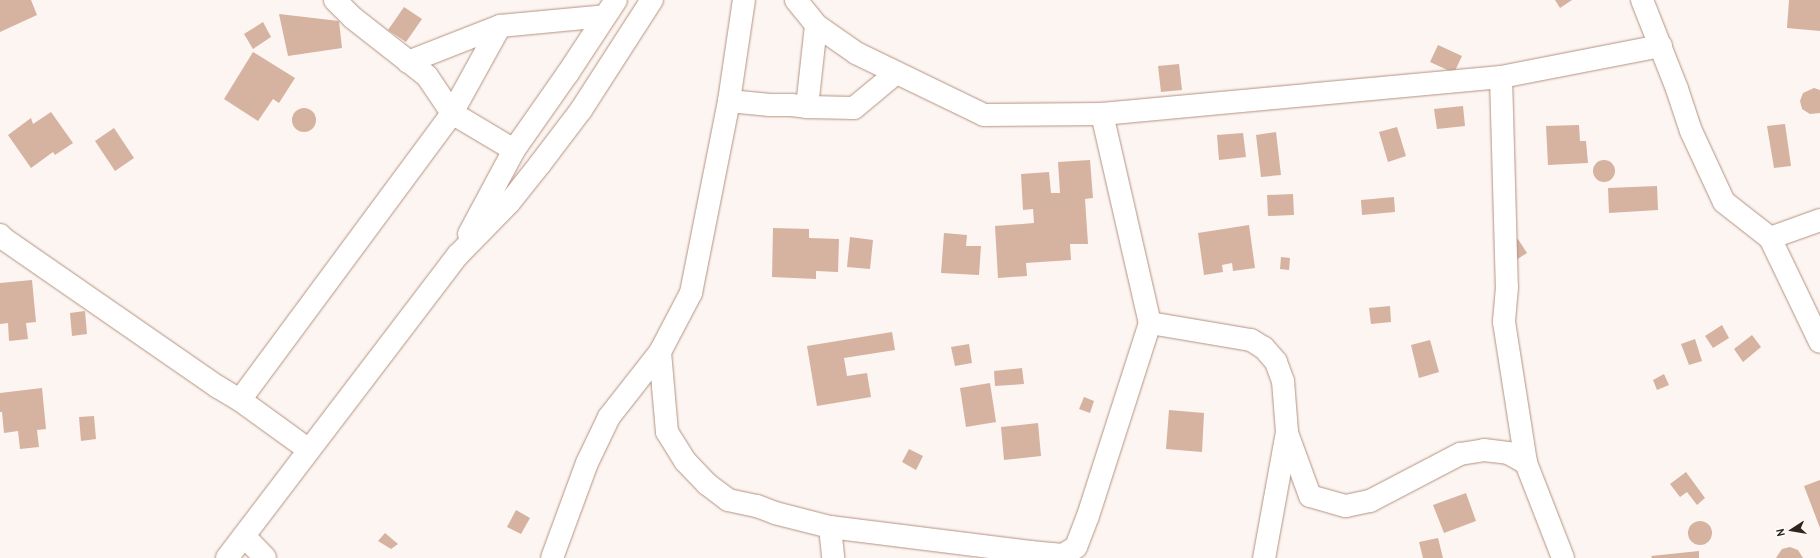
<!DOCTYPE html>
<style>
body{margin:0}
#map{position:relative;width:1820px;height:558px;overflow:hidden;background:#fcf5f1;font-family:"PT Sans",sans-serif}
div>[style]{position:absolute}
.building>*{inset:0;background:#d6b2a0}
.round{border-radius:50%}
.roads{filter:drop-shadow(0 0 1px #b59280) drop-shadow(0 0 1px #b59280)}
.street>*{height:22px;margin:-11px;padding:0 11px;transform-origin:11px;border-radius:11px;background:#fff}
.primary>*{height:22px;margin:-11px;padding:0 11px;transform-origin:11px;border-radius:11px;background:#fff}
span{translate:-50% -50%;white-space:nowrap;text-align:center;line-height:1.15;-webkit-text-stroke:3px #fff;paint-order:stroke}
.north{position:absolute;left:1772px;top:510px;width:40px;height:40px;-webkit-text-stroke:3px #fff;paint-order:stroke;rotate:258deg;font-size:11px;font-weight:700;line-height:16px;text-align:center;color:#30231c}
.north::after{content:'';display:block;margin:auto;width:14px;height:18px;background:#30231c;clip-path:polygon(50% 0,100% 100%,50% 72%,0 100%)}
</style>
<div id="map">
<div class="building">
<div style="clip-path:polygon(0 0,31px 0,37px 15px,0 32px)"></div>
<div style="clip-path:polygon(1555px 0,1572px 0,1560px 8px)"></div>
<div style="clip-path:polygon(1789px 0,1820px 0,1820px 31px,1787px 28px)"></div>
<div style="clip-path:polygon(404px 7px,422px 19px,406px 42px,388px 30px)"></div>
<div style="clip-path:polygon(279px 14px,339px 21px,342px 48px,288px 56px)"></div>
<div style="clip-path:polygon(263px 22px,271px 37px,253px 49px,244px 34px)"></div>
<div style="clip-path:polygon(1438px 45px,1462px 56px,1454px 73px,1430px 62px)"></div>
<div style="clip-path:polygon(253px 52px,295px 78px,279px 103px,273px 99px,258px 121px,224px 99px)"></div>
<div style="clip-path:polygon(1179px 64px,1182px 90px,1161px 92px,1158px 66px)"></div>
<div style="clip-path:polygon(1814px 88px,1820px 90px,1820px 113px,1810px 114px,1802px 109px,1800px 101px,1803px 93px)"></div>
<div style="clip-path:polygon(1463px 106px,1465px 126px,1437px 129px,1434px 109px)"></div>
<div class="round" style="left:292px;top:108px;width:24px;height:24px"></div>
<div style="clip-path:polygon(51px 112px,73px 143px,55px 155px,53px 152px,31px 168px,8px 135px,31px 118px,33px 124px)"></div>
<div style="clip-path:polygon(1785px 124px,1791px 166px,1774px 168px,1767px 126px)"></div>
<div style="clip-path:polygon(1579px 125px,1580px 141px,1586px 141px,1588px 163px,1548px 165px,1546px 126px)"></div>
<div style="clip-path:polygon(1397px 127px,1406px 156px,1388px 162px,1379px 132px)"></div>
<div style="clip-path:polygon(114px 128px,134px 158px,115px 171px,95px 141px)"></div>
<div style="clip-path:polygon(1276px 132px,1281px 175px,1261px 177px,1256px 135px)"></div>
<div style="clip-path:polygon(1243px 133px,1246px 157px,1219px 160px,1217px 135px)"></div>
<div style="clip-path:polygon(1090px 160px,1093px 198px,1085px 199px,1088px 244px,1070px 244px,1071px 260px,1026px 263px,1027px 276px,998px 278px,995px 226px,1034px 223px,1033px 209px,1023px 210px,1021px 174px,1049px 172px,1051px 193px,1060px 193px,1058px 162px)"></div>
<div class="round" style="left:1593px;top:160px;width:22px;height:22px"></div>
<div style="clip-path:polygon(1657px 186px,1658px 210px,1609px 213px,1608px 188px)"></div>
<div style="clip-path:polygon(1293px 194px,1294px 215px,1268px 216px,1267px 195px)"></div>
<div style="clip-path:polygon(1394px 197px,1395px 212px,1362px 215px,1361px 200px)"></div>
<div style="clip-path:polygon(1249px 225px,1255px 268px,1233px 271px,1232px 263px,1222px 265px,1223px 272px,1204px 275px,1198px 233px)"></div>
<div style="clip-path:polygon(773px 228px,809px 229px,809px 238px,839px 239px,838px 272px,816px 271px,816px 279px,772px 277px)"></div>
<div style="clip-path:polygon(944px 233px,967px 235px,966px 246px,981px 246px,979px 275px,941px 273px)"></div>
<div style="clip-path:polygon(850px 237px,873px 240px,870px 269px,847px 267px)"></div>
<div style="clip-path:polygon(1518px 239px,1527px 253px,1516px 260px,1507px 246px)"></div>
<div style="clip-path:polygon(1281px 257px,1290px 258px,1289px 270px,1280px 269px)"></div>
<div style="clip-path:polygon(32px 280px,36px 322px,26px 323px,28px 339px,9px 341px,8px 323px,0 324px,0 283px)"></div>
<div style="clip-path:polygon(1390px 306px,1391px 322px,1371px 324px,1369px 308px)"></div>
<div style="clip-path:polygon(85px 311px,87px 334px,72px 336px,70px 313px)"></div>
<div style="clip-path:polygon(1722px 325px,1729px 338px,1713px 348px,1705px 336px)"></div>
<div style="clip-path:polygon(892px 332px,895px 350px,844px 358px,847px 376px,867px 373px,871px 397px,817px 406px,807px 346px)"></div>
<div style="clip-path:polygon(1752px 335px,1761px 347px,1743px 362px,1734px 349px)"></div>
<div style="clip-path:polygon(1695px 339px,1702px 361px,1689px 365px,1681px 344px)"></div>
<div style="clip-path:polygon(1430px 340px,1439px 372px,1419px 378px,1411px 345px)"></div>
<div style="clip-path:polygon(969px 344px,972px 363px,955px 366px,951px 347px)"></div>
<div style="clip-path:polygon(1022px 368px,1024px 384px,995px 386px,994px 371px)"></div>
<div style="clip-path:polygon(1664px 374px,1669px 385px,1657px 390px,1653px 380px)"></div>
<div style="clip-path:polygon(990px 383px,996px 422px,966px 427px,960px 388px)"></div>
<div style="clip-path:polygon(42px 388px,46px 429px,37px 430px,39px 447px,20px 449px,18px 431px,4px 433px,2px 412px,0 412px,0 393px)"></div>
<div style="clip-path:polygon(1084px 397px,1094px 401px,1090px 413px,1079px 409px)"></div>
<div style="clip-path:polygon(1169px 410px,1204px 413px,1202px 452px,1166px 449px)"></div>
<div style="clip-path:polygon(94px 416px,96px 439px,81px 441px,79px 417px)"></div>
<div style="clip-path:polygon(1038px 423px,1041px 456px,1004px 460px,1001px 427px)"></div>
<div style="clip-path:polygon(909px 449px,923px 456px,916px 470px,902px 462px)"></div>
<div style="clip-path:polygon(1686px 472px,1705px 498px,1697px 505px,1687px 492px,1680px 497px,1670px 484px)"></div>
<div style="clip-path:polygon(1820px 480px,1820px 528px,1804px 486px)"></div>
<div style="clip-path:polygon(1466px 493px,1476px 521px,1444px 533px,1433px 505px)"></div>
<div style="clip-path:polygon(516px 510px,530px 518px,521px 534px,507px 527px)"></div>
<div class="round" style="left:1688px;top:521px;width:24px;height:24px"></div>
<div style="clip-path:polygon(385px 533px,398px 544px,391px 549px,378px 541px)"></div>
<div style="clip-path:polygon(1438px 538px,1443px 558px,1423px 558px,1419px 542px)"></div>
<div style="clip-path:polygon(1790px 547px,1798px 550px,1803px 558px,1776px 558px,1782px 549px)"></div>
<div style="clip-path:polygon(1699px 551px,1699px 558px,1652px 558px,1651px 556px)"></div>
</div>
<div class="roads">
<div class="street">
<div style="left:335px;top:0;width:25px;rotate:45deg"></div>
<div style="left:353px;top:18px;width:94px;rotate:38.1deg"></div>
<div style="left:427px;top:76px;width:45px;rotate:56deg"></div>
<div style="left:452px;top:113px;width:72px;rotate:30.8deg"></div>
<div style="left:796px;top:0;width:32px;rotate:51deg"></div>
<div style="left:816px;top:25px;width:49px;rotate:35deg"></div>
<div style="left:856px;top:53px;width:142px;rotate:25.8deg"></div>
<div style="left:984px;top:115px;width:118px;rotate:-0.5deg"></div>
<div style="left:1102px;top:114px;width:401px;rotate:-5.3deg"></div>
<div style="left:1501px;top:77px;width:163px;rotate:-11deg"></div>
<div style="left:1642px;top:0;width:96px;rotate:68.5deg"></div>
<div style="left:1677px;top:89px;width:44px;rotate:71.6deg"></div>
<div style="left:1691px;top:131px;width:78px;rotate:65.1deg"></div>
<div style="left:1724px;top:202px;width:58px;rotate:38deg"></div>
<div style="left:1770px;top:238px;width:115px;rotate:64.3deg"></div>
<div style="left:408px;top:62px;width:99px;rotate:-21.4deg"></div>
<div style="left:1501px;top:77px;width:210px;rotate:88.4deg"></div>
<div style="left:1507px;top:287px;width:35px;rotate:95deg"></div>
<div style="left:1504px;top:322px;width:143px;rotate:81.1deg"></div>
<div style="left:729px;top:101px;width:41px;rotate:5.6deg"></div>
<div style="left:770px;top:105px;width:21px"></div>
<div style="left:791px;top:105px;width:16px;rotate:7deg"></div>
<div style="left:807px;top:107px;width:47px;rotate:1.2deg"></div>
<div style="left:854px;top:108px;width:53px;rotate:-39.7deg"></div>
<div style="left:807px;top:107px;width:82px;rotate:-83.7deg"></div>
<div style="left:1102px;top:114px;width:214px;rotate:77.1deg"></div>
<div style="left:1150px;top:323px;width:102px;rotate:9.6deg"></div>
<div style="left:1251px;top:340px;width:15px;rotate:32deg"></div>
<div style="left:1264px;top:348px;width:18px;rotate:49deg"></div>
<div style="left:1276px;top:362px;width:20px;rotate:70deg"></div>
<div style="left:1283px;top:381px;width:51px;rotate:85.5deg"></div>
<div style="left:1287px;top:432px;width:128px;rotate:100.3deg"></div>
<div style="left:0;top:235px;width:6px;rotate:45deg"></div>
<div style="left:4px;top:239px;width:260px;rotate:34.7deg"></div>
<div style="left:218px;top:387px;width:26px;rotate:31deg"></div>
<div style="left:240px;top:400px;width:85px;rotate:35.9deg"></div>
<div style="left:1770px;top:238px;width:53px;rotate:-19.8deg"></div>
<div style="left:660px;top:352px;width:80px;rotate:85deg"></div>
<div style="left:667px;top:432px;width:34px;rotate:58deg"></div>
<div style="left:685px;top:461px;width:32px;rotate:46deg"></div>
<div style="left:707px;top:484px;width:26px;rotate:37deg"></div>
<div style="left:728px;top:500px;width:30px;rotate:12deg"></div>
<div style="left:757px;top:506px;width:19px;rotate:21deg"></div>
<div style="left:775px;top:513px;width:57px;rotate:14.3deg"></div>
<div style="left:830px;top:527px;width:202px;rotate:7.1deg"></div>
<div style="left:1030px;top:552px;width:33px;rotate:5deg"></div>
<div style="left:1063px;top:555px;width:15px;rotate:-32deg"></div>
<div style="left:1076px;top:547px;width:33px;rotate:-69deg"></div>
<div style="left:1088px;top:516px;width:203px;rotate:-72.2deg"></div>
<div style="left:240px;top:400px;width:357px;rotate:-53.5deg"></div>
<div style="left:452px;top:113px;width:99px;rotate:-61.1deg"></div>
<div style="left:500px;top:26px;width:105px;rotate:-5.4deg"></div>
<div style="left:1287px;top:433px;width:67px;rotate:69.9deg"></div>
<div style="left:1310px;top:496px;width:37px;rotate:16deg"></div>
<div style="left:1346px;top:506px;width:25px;rotate:-12deg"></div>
<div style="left:1370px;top:501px;width:102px;rotate:-27.6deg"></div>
<div style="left:1460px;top:454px;width:24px;rotate:-9deg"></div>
<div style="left:1484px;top:450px;width:24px;rotate:7deg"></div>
<div style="left:1508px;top:453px;width:21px;rotate:29deg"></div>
<div style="left:1526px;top:463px;width:102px;rotate:68.7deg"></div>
<div style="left:830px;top:527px;width:31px;rotate:84deg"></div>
<div style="left:244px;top:536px;width:30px;rotate:46deg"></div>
<div style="left:552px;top:558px;width:101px;rotate:-69.8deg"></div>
<div style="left:587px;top:463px;width:51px;rotate:-64.4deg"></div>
<div style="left:609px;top:417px;width:83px;rotate:-51.9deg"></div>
<div style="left:660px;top:352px;width:67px;rotate:-62.3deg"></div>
<div style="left:691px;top:293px;width:196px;rotate:-78.8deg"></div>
<div style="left:729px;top:101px;width:102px;rotate:-81.6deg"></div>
</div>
<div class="primary">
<div style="left:469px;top:234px;width:95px;rotate:-61.8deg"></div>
<div style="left:514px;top:150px;width:94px;rotate:-55deg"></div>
<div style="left:568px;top:73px;width:87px;rotate:-56.7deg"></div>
<div style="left:227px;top:558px;width:381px;rotate:-52.7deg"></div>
<div style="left:458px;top:255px;width:73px;rotate:-45.6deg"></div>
<div style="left:509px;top:203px;width:50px;rotate:-51.5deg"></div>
<div style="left:540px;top:164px;width:68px;rotate:-52.8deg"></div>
<div style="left:581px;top:110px;width:131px;rotate:-57.2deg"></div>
</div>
</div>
<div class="north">N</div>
</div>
